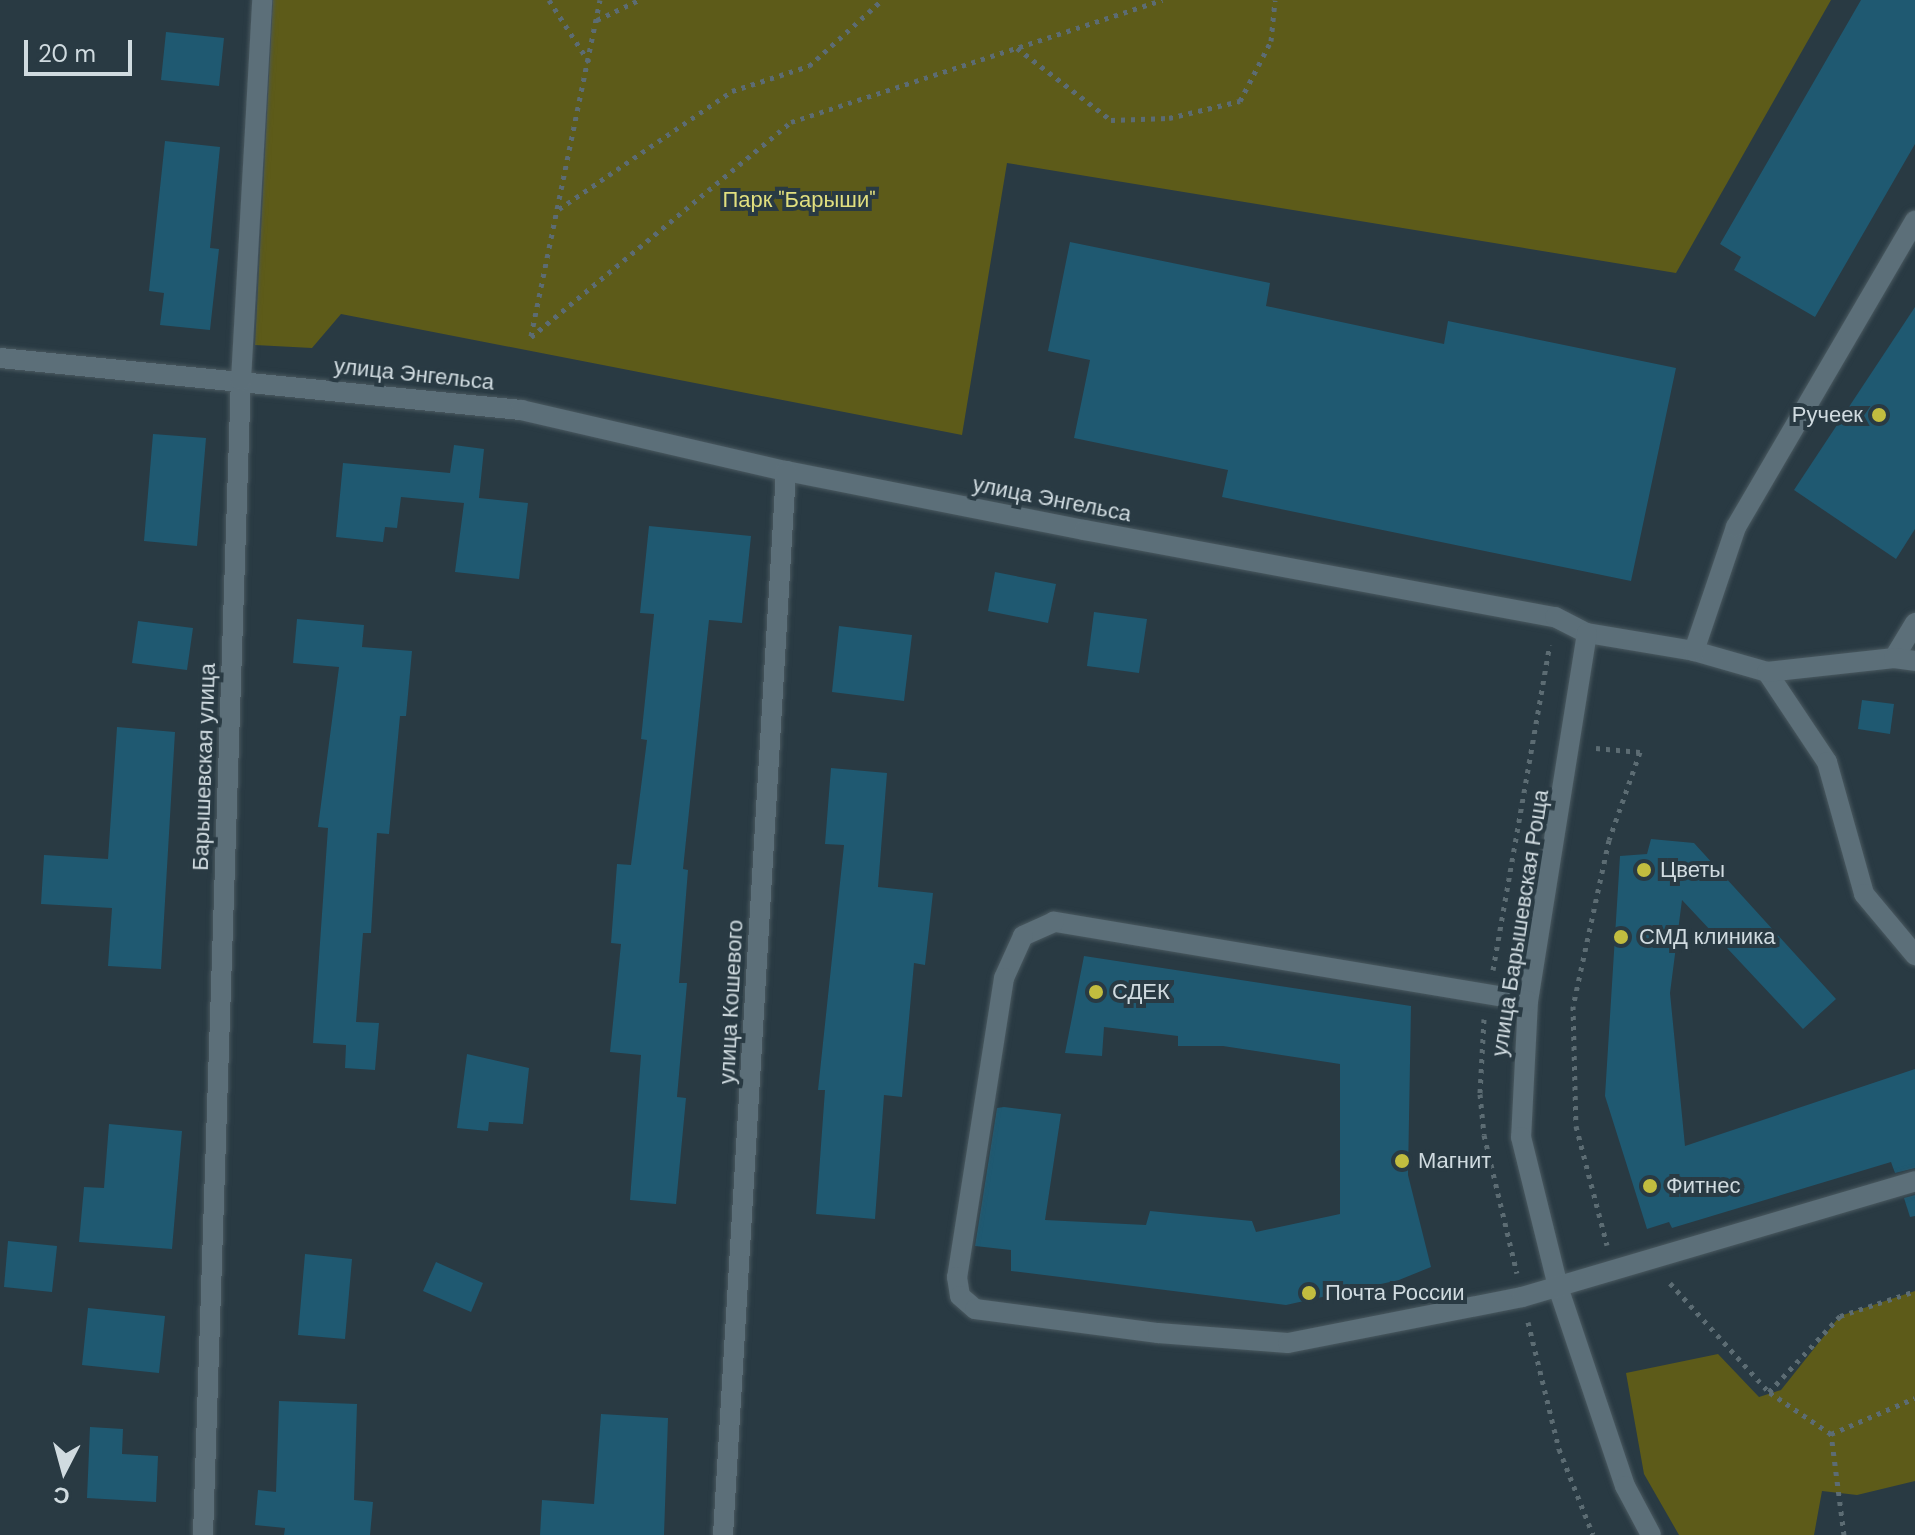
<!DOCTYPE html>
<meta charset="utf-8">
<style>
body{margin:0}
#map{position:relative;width:1915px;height:1535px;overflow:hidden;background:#293a43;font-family:"DM Sans",sans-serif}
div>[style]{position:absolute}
.green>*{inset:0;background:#5d5b19}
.building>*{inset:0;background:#1f5971}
.path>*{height:5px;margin-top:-2.5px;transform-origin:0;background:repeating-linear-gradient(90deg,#5c6c73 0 4px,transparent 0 10px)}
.roads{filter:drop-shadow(0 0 2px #4a5960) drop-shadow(0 0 2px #4a5960)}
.minor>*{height:20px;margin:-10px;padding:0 10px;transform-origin:10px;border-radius:10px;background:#5c6f79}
.dots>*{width:22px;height:22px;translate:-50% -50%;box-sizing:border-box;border:4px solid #293a43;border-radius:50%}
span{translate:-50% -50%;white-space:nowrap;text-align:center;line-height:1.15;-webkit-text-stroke:8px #293a43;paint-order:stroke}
.park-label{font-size:22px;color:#e1df7f}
.street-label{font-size:22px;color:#d0dbe0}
.poi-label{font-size:22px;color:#d0dbe0}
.right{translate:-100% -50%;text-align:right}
.left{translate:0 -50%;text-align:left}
.north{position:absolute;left:24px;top:1431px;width:80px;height:80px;-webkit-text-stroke:6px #293a43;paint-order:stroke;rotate:186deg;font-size:22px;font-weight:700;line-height:32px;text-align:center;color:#d0dbe0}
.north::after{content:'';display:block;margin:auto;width:28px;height:36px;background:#d0dbe0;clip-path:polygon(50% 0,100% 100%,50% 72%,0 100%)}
.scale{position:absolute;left:24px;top:40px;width:108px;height:36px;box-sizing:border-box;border:4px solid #d0dbe0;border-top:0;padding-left:10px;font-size:24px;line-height:28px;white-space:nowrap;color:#d0dbe0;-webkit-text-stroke:6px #293a43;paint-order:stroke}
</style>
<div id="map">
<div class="green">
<div style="clip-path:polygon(273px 0,1831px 0,1676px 273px,1007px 163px,962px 435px,341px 314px,312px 348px,255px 345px)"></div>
<div style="clip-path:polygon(1915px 1291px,1915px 1481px,1857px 1495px,1822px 1491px,1814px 1535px,1679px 1535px,1644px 1474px,1626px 1373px,1718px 1354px,1759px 1397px,1781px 1390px,1840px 1316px)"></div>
</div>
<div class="building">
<div style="clip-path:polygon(1861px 0,1915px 0,1915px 144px,1815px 317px,1734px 270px,1741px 257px,1720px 244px)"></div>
<div style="clip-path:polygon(166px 32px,224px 38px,219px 86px,161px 80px)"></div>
<div style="clip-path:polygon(165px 141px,220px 147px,210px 248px,219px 249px,210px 330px,160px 325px,164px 293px,149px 291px)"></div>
<div style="clip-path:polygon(1070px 242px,1270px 283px,1266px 306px,1444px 344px,1448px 321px,1676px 368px,1631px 581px,1222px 497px,1228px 470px,1074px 438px,1090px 360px,1048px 351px)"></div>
<div style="clip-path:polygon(1915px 307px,1915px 529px,1896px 559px,1794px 490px)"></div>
<div style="clip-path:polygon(153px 434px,206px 438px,197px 546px,144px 541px)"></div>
<div style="clip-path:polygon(454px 445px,484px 449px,479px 498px,528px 503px,519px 579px,455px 572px,464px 503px,401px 497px,397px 528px,385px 527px,383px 542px,336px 537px,343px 463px,450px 473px)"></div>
<div style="clip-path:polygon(649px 526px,751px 536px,742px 623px,709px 620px,683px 869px,688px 870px,679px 983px,687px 983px,677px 1097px,686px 1098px,676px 1204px,630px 1200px,641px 1055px,610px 1052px,621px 944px,611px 943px,617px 864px,631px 865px,647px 740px,641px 739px,654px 614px,640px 613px)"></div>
<div style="clip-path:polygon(995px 572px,1056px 584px,1048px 623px,988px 611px)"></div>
<div style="clip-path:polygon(1094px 612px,1147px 619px,1139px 673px,1087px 666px)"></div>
<div style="clip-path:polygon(297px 619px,364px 625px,362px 647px,412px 651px,406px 716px,400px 716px,389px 834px,377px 833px,371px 933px,363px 933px,356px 1022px,379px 1023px,375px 1070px,345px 1068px,346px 1045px,313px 1043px,328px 828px,318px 827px,339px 667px,293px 663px)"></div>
<div style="clip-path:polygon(138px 621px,193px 628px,187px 670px,132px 663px)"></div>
<div style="clip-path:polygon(839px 626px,912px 635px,904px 701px,832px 692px)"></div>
<div style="clip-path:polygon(1862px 700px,1894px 704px,1890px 734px,1858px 729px)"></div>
<div style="clip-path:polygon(117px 727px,175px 732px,161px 969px,108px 966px,112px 908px,41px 904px,44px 855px,108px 859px)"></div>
<div style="clip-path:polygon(831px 768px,887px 773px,878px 887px,933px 893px,925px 965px,914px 963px,902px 1097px,884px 1095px,875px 1219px,816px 1214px,825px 1090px,818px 1090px,844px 845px,825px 844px)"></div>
<div style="clip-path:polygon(1651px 839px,1694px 843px,1836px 999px,1803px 1029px,1682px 900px,1670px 993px,1685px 1146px,1915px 1069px,1915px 1168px,1895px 1173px,1891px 1162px,1672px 1228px,1669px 1222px,1647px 1229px,1605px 1096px,1620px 856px,1647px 854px)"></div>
<div style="clip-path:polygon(1084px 956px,1411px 1006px,1408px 1175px,1431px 1267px,1399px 1280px,1286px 1305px,1011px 1271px,1011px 1250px,975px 1246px,997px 1108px,1004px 1107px,1061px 1114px,1045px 1220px,1146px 1225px,1150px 1211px,1252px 1221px,1256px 1232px,1340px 1214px,1340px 1064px,1223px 1046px,1178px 1046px,1178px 1036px,1104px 1027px,1102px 1056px,1065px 1053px)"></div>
<div style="clip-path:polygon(467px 1054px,529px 1068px,523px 1124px,489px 1122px,488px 1131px,457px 1128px)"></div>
<div style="clip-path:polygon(109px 1124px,182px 1131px,172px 1249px,79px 1242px,84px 1187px,104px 1188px)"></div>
<div style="clip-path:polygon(1915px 1195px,1915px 1216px,1910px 1217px,1904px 1198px)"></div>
<div style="clip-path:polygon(8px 1241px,57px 1246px,52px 1292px,4px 1287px)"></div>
<div style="clip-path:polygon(305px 1254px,352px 1259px,345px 1339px,298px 1335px)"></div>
<div style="clip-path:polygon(436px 1262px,483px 1283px,471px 1312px,423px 1291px)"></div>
<div style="clip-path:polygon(88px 1308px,165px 1316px,159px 1373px,82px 1365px)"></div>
<div style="clip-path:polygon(279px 1401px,357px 1404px,354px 1500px,373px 1502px,370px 1535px,284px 1535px,285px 1528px,255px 1525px,258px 1490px,276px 1492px)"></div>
<div style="clip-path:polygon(601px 1414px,668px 1418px,664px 1535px,540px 1535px,542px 1500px,594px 1504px)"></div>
<div style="clip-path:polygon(90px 1427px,123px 1429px,122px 1454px,158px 1456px,156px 1502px,87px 1498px)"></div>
</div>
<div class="path">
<div style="left:549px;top:0;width:74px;rotate:57.2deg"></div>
<div style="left:597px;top:20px;width:47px;rotate:-25.5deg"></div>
<div style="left:1017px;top:48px;width:118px;rotate:37.5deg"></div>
<div style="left:1111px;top:120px;width:58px;rotate:-2deg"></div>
<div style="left:1169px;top:118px;width:73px;rotate:-13.5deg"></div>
<div style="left:1240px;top:101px;width:68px;rotate:-62.7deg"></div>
<div style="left:1271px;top:41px;width:41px;rotate:-84.4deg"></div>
<div style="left:559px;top:209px;width:209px;rotate:-34.3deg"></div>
<div style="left:732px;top:91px;width:81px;rotate:-18deg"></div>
<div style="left:809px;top:66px;width:98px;rotate:-42.1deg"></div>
<div style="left:531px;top:336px;width:343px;rotate:-78.4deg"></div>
<div style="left:531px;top:337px;width:337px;rotate:-39.6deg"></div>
<div style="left:791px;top:122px;width:391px;rotate:-18.2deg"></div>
<div style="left:1596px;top:748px;width:44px;rotate:5.2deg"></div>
<div style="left:1640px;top:752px;width:93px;rotate:109.4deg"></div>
<div style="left:1609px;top:840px;width:170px;rotate:102.2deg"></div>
<div style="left:1573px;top:1006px;width:120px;rotate:88.6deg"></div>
<div style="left:1576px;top:1126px;width:123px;rotate:75.4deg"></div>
<div style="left:1493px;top:970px;width:330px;rotate:-80.1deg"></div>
<div style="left:1484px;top:1019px;width:75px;rotate:93.1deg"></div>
<div style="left:1480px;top:1094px;width:41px;rotate:84.4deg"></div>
<div style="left:1484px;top:1135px;width:142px;rotate:76.6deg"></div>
<div style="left:1670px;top:1283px;width:147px;rotate:47.8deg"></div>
<div style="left:1528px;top:1322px;width:131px;rotate:76.3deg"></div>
<div style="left:1559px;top:1449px;width:92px;rotate:68.4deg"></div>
<div style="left:1831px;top:1434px;width:75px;rotate:-145.9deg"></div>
<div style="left:1769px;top:1392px;width:104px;rotate:-46.9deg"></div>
<div style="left:1840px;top:1316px;width:79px;rotate:-18.4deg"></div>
<div style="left:1844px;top:1535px;width:102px;rotate:-97.3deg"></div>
<div style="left:1831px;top:1434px;width:91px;rotate:-23.2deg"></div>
</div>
<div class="roads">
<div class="minor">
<div style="left:0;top:358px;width:524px;rotate:5.7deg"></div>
<div style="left:521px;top:410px;width:272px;rotate:13deg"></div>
<div style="left:786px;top:471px;width:304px;rotate:11.2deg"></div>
<div style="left:1084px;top:530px;width:479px;rotate:10.5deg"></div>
<div style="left:1555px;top:617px;width:36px;rotate:27deg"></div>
<div style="left:1587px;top:633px;width:109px;rotate:9.5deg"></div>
<div style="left:1694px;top:651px;width:76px;rotate:16deg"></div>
<div style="left:1767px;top:672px;width:108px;rotate:56.3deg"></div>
<div style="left:1827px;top:762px;width:137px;rotate:74.3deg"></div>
<div style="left:1864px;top:894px;width:80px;rotate:50.1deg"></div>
<div style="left:1587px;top:633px;width:373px;rotate:99.1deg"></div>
<div style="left:1528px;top:1001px;width:136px;rotate:92.9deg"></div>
<div style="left:1521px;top:1137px;width:154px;rotate:76.1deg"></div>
<div style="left:1558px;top:1287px;width:210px;rotate:71.4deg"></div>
<div style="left:1625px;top:1486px;width:55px;rotate:62deg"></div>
<div style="left:1694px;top:651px;width:131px;rotate:-71.3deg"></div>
<div style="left:1736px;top:527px;width:355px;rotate:-59.7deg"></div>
<div style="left:1894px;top:658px;width:41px;rotate:-59deg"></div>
<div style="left:1767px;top:672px;width:128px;rotate:-6.3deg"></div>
<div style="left:1894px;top:658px;width:21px;rotate:8deg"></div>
<div style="left:1528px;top:1001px;width:481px;rotate:-170.5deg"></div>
<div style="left:1054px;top:922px;width:34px;rotate:156deg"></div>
<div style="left:1023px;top:936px;width:46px;rotate:114.3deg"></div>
<div style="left:1004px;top:978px;width:303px;rotate:98.9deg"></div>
<div style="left:957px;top:1277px;width:19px;rotate:81deg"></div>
<div style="left:960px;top:1296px;width:20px;rotate:41deg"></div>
<div style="left:975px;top:1309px;width:185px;rotate:7.5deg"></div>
<div style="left:1158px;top:1333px;width:130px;rotate:4.4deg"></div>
<div style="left:1288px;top:1343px;width:238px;rotate:-11.1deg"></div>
<div style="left:1522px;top:1297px;width:410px;rotate:-16.4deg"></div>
<div style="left:203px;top:1535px;width:1156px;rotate:-88.12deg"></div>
<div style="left:241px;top:380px;width:381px;rotate:-86.8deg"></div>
<div style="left:723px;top:1535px;width:1066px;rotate:-86.61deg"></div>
</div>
</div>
<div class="dots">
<div style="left:1879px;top:415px;background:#c2bd3f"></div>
<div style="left:1644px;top:870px;background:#c2bd3f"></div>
<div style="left:1621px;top:937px;background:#c2bd3f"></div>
<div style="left:1096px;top:992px;background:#c2bd3f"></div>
<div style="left:1402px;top:1161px;background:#c2bd3f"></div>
<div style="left:1650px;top:1186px;background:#c2bd3f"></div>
<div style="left:1309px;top:1293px;background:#c2bd3f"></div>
</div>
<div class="park-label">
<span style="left:799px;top:200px">Парк "Барыши"</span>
</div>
<div class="street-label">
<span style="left:414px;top:374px;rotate:6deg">улица Энгельса</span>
<span style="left:1052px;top:499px;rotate:11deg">улица Энгельса</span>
<span style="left:204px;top:767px;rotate:-88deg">Барышевская улица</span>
<span style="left:1520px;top:923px;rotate:-81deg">улица Барышевская Роща</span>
<span style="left:731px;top:1002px;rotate:-87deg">улица Кошевого</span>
</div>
<div class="poi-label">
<span class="right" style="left:1863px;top:415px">Ручеек</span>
<span class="left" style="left:1660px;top:870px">Цветы</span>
<span class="left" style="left:1639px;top:937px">СМД клиника</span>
<span class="left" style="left:1112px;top:992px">СДЕК</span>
<span class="left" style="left:1418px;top:1161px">Магнит</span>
<span class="left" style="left:1666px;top:1186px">Фитнес</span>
<span class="left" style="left:1325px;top:1293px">Почта России</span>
</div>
<div class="north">С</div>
<div class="scale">20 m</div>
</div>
